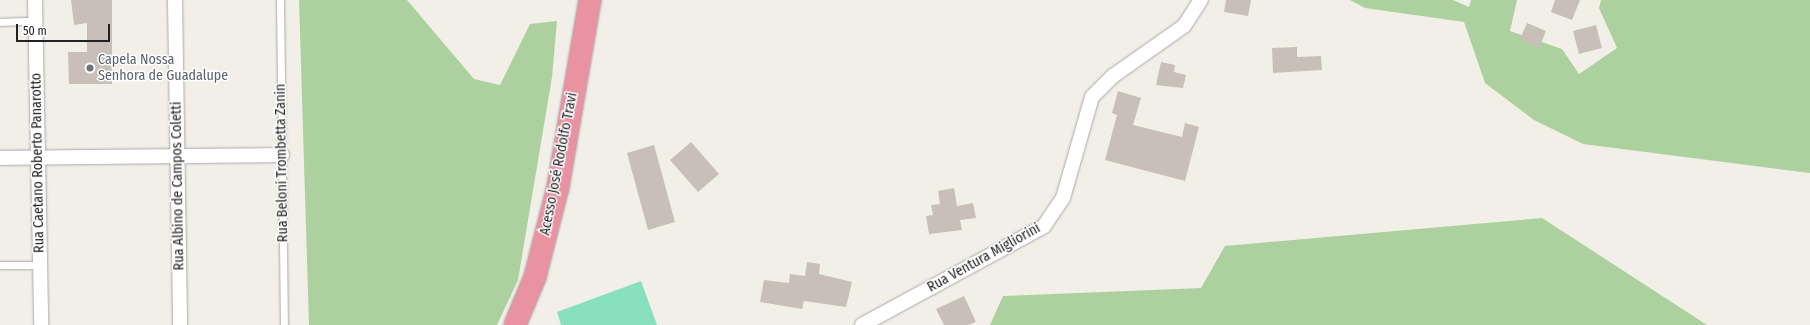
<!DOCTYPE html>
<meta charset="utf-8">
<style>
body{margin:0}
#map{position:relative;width:1810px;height:325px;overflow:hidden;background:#f2efe9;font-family:"Fira Sans Condensed",sans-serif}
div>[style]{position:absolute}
.forest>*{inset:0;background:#add19e}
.pitch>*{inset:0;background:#88e0be}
.building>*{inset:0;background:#c7bfb8}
.roads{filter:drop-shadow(0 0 1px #a9a9a9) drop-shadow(0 0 1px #a9a9a9)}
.lane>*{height:7px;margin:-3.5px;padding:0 3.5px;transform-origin:3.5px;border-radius:3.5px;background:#fff}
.street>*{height:14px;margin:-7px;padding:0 7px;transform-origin:7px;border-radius:7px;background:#fff}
.highway>*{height:22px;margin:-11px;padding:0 11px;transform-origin:11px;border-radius:11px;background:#e892a2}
.dots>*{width:11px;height:11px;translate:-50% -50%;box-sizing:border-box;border:2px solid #fff;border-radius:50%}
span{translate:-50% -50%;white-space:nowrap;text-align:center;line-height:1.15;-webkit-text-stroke:3px #fff;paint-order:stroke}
.worship-label{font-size:14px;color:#5b616d}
.left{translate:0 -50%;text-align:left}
.street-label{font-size:14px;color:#222}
.scale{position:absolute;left:16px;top:24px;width:94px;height:18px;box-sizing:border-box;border:2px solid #222;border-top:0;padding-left:5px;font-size:12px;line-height:14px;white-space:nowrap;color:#222;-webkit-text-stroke:3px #fff;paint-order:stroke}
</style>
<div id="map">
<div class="forest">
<div style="clip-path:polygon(299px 0,407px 0,474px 79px,500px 85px,530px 24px,557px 21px,552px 77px,518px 280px,497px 325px,309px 325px)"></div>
<div style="clip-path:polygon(1350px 0,1453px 0,1469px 7px,1471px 0,1517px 0,1510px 31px,1562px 49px,1579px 74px,1617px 48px,1599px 8px,1601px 0,1810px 0,1810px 173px,1583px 144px,1534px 120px,1485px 83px,1464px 22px,1365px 8px)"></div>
<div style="clip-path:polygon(1542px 218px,1707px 325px,990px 325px,1003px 296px,1201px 288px,1225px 246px)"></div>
</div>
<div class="pitch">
<div style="clip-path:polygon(641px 281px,657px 325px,561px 325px,557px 312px)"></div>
</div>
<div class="building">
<div style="clip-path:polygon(71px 0,112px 0,112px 84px,69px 84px,68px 52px,87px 52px,87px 23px,74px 25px)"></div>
<div style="clip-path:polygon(1226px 0,1251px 0,1248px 16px,1224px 12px)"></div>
<div style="clip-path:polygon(1555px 0,1580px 0,1572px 20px,1551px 12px)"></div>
<div style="clip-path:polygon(1527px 23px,1546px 31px,1539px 48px,1520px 39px)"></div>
<div style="clip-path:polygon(1596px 25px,1602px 48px,1579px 54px,1573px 31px)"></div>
<div style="clip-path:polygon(1297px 47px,1297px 57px,1321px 56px,1322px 70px,1273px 73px,1272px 48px)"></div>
<div style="clip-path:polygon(1161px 62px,1175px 65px,1174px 72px,1186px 75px,1183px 88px,1156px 85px)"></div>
<div style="clip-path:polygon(1118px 91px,1141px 98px,1133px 125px,1182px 137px,1185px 123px,1199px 127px,1185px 181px,1105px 160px,1117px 115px,1112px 113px)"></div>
<div style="clip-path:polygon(691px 142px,719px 174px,698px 192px,670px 160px)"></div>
<div style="clip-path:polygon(654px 145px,675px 222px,648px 230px,627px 153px)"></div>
<div style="clip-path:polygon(954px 188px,957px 206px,973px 203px,976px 218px,960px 220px,962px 230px,929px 234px,926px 216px,933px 215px,931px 205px,940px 204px,938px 191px)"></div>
<div style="clip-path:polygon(807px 262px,820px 264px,819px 274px,852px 282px,846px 307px,804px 301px,802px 309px,760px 302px,764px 280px,789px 283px,790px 274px,805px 276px)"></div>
<div style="clip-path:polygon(964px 296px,976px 322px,968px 325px,944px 325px,936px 309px)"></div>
</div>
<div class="roads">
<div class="lane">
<div style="left:280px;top:0;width:325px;rotate:89.3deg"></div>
<div style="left:0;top:22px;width:36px;rotate:-2deg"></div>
<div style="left:0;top:265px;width:40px"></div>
</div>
<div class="street">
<div style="left:35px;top:0;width:325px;rotate:88.9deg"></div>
<div style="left:175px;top:0;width:325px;rotate:89.1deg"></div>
<div style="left:0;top:158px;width:282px;rotate:-0.6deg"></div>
<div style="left:862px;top:325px;width:207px;rotate:-28.5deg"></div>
<div style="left:1044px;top:226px;width:34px;rotate:-56deg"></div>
<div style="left:1063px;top:198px;width:105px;rotate:-74deg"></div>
<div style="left:1092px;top:97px;width:30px;rotate:-45deg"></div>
<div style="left:1113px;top:76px;width:87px;rotate:-35.2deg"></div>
<div style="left:1184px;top:26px;width:31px;rotate:-57deg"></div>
</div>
<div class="highway">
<div style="left:515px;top:325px;width:52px;rotate:-67.4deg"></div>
<div style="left:535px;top:277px;width:93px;rotate:-75.7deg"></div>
<div style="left:558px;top:187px;width:190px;rotate:-80.3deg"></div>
</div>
</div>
<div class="dots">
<div style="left:90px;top:68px;background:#6b7280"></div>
</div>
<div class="worship-label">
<span class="left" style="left:98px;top:68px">Capela Nossa<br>Senhora de Guadalupe</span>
</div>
<div class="street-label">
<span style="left:38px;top:163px;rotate:-91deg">Rua Caetano Roberto Panarotto</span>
<span style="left:282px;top:163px;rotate:-91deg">Rua Beloni Trombetta Zanin</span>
<span style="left:559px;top:164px;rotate:-79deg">Acesso José Rodolfo Travi</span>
<span style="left:178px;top:186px;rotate:-91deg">Rua Albino de Campos Coletti</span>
<span style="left:984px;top:258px;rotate:-29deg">Rua Ventura Migliorini</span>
</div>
<div class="scale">50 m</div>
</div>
